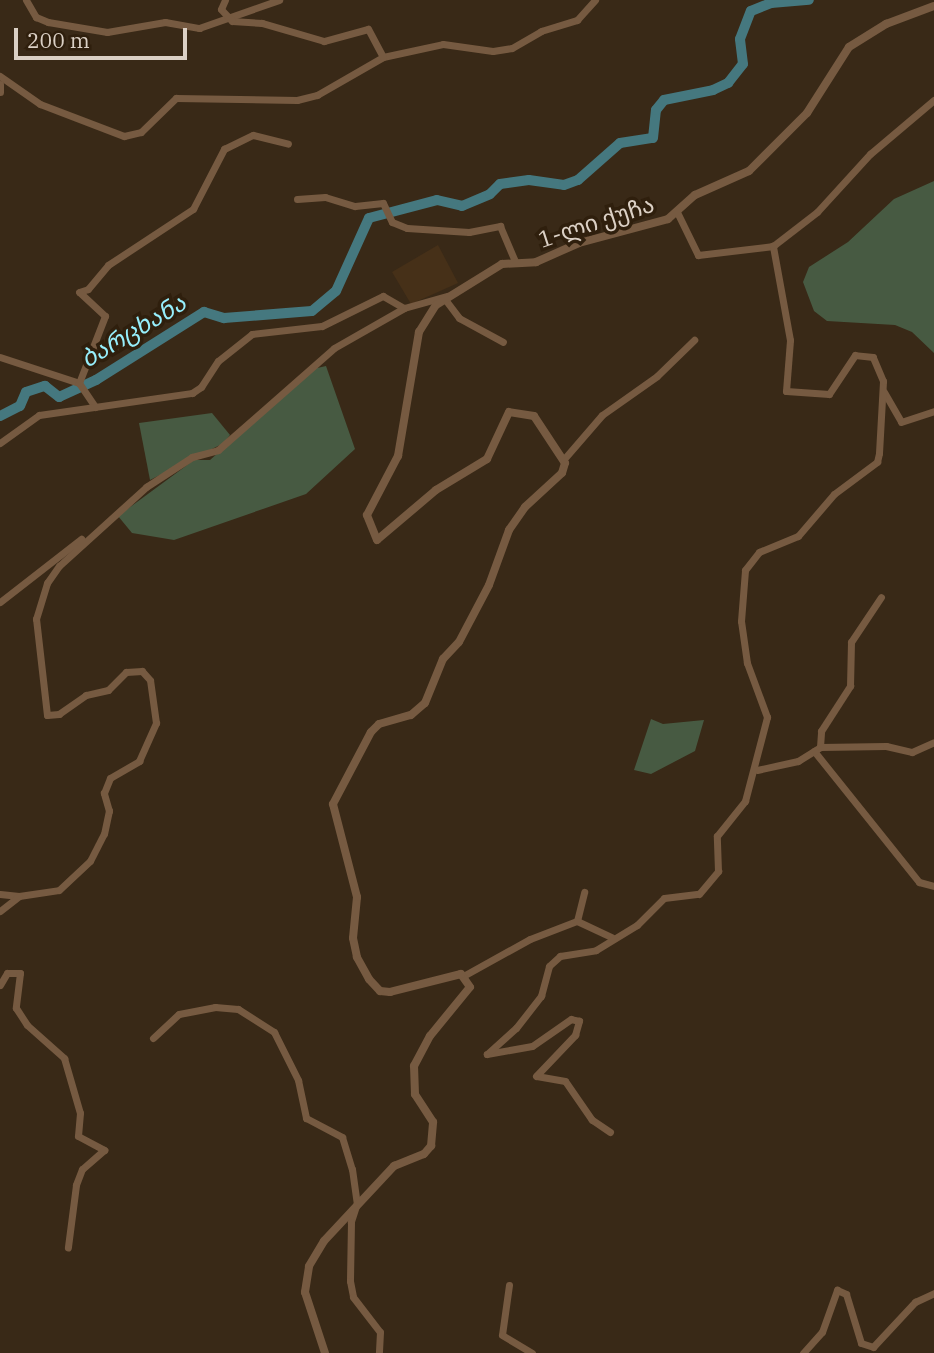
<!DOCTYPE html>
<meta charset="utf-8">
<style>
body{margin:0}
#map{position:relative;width:934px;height:1353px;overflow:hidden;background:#392917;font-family:"IBM Plex Serif","Noto Sans Georgian",serif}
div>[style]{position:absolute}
.built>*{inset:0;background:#463018}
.green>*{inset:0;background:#475a42}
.river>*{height:10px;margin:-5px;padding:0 5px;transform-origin:5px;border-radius:5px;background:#45787f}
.minor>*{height:7px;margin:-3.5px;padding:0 3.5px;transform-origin:3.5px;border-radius:3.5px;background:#765a41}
.tertiary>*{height:8px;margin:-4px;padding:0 4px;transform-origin:4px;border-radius:4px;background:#765a41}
span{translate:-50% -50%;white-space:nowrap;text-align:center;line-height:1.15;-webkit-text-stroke:7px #2f1f0d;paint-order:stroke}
.street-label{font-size:23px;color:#dbd0c5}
.water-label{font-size:24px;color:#97effc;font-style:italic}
.scale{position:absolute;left:14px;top:28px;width:173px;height:32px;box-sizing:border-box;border:4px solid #dbd0c5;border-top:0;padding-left:9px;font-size:21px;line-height:24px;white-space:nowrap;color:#dbd0c5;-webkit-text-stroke:5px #2f1f0d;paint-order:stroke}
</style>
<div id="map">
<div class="built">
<div style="clip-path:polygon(438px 245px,458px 283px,411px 304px,392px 272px)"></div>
</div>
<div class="green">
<div style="clip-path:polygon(934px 181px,934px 353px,912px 332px,895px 325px,827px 321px,814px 311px,803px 282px,809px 267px,848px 242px,894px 199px)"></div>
<div style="clip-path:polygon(326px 366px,355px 449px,306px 494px,174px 540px,132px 533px,118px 516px,194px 460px,210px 460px,313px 369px)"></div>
<div style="clip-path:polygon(212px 413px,230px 435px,224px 443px,150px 480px,139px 423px)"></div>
<div style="clip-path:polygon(651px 719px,663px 724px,704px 720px,695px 751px,651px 774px,634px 770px)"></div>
</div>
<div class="river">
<div style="left:0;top:416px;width:22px;rotate:-27deg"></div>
<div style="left:20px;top:406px;width:15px;rotate:-67deg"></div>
<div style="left:26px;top:392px;width:20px;rotate:-18deg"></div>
<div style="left:45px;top:386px;width:18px;rotate:38deg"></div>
<div style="left:59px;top:397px;width:41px;rotate:-24.7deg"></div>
<div style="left:96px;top:380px;width:128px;rotate:-32.2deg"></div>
<div style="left:204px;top:312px;width:21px;rotate:17deg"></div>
<div style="left:224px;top:318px;width:88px;rotate:-4.5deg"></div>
<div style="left:312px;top:311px;width:31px;rotate:-40deg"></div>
<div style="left:336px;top:291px;width:80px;rotate:-65.7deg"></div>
<div style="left:369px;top:218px;width:70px;rotate:-14.8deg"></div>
<div style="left:437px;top:200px;width:26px;rotate:13deg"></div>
<div style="left:462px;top:206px;width:30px;rotate:-23deg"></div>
<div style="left:490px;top:194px;width:14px;rotate:-45deg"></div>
<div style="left:500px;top:184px;width:29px;rotate:-8deg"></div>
<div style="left:529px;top:180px;width:35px;rotate:8deg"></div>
<div style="left:564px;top:185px;width:15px;rotate:-20deg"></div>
<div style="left:578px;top:180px;width:56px;rotate:-41.4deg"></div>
<div style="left:620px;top:143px;width:33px;rotate:-9deg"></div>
<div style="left:653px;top:138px;width:28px;rotate:-84deg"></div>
<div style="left:656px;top:110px;width:13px;rotate:-51deg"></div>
<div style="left:664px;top:100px;width:50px;rotate:-11.5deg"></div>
<div style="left:713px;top:90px;width:17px;rotate:-25deg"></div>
<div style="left:728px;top:83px;width:24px;rotate:-52deg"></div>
<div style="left:743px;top:64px;width:25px;rotate:-97deg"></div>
<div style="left:740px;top:39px;width:30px;rotate:-69deg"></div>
<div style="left:751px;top:11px;width:22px;rotate:-22deg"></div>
<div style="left:771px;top:3px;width:38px;rotate:-5deg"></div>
</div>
<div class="minor">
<div style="left:26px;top:0;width:20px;rotate:60deg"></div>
<div style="left:36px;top:17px;width:13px;rotate:23deg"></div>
<div style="left:48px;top:22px;width:60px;rotate:9.6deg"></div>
<div style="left:107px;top:32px;width:59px;rotate:-9.8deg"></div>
<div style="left:165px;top:22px;width:35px;rotate:10deg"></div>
<div style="left:199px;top:28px;width:85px;rotate:-19.3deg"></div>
<div style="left:383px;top:57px;width:61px;rotate:-12.2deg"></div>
<div style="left:443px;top:44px;width:50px;rotate:8deg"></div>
<div style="left:493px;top:51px;width:19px;rotate:-9deg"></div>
<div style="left:512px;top:48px;width:34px;rotate:-30deg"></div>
<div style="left:541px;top:31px;width:38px;rotate:-17deg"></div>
<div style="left:577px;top:20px;width:27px;rotate:-48deg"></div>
<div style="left:0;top:76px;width:49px;rotate:35deg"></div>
<div style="left:40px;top:104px;width:90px;rotate:20.9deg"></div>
<div style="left:124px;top:136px;width:17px;rotate:-13deg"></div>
<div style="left:141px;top:132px;width:49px;rotate:-44.2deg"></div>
<div style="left:176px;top:98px;width:121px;rotate:0.9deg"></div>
<div style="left:297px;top:100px;width:21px;rotate:-14deg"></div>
<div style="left:317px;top:95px;width:76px;rotate:-29.9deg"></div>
<div style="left:383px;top:57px;width:32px;rotate:-118deg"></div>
<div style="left:368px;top:29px;width:46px;rotate:164.7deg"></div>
<div style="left:324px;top:41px;width:65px;rotate:-163.8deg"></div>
<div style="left:262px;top:23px;width:30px;rotate:-176deg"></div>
<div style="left:232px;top:21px;width:16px;rotate:-133deg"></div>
<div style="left:221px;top:9px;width:10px;rotate:-66deg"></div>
<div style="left:0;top:84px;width:8px;rotate:90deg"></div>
<div style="left:297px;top:199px;width:28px;rotate:-4deg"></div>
<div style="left:325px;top:197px;width:31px;rotate:17deg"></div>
<div style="left:355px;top:206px;width:28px;rotate:-6deg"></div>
<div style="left:383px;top:203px;width:21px;rotate:65deg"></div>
<div style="left:392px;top:222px;width:16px;rotate:22deg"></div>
<div style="left:407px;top:228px;width:62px;rotate:3.7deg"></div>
<div style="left:469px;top:232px;width:32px;rotate:-11deg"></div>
<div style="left:500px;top:226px;width:38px;rotate:67deg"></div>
<div style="left:677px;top:212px;width:48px;rotate:64deg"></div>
<div style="left:698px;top:255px;width:76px;rotate:-6.8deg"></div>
<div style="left:773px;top:246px;width:56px;rotate:-37.7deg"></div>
<div style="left:817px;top:212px;width:79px;rotate:-47.6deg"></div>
<div style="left:870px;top:154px;width:84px;rotate:-40.2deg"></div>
<div style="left:79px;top:292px;width:9px;rotate:-18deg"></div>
<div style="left:88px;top:289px;width:31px;rotate:-50deg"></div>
<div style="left:108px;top:265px;width:102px;rotate:-33.4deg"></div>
<div style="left:193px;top:209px;width:68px;rotate:-62.7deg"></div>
<div style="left:224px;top:149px;width:32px;rotate:-26deg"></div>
<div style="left:253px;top:135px;width:36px;rotate:14deg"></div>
<div style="left:444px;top:298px;width:25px;rotate:53deg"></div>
<div style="left:459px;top:318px;width:50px;rotate:28.6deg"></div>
<div style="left:0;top:357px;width:83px;rotate:18.2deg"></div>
<div style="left:79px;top:383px;width:29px;rotate:56deg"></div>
<div style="left:79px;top:383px;width:72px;rotate:-68.8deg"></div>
<div style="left:105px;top:316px;width:35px;rotate:-137deg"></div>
<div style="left:884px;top:392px;width:34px;rotate:60deg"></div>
<div style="left:901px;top:422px;width:35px;rotate:-18deg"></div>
<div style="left:0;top:443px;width:48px;rotate:-35.7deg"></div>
<div style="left:39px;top:415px;width:155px;rotate:-8.2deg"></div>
<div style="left:192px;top:393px;width:11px;rotate:-34deg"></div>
<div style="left:201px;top:387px;width:31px;rotate:-57deg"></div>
<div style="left:218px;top:361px;width:43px;rotate:-38.5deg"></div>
<div style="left:252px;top:334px;width:70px;rotate:-6.5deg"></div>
<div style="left:322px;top:326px;width:68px;rotate:-26.2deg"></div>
<div style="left:383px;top:296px;width:24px;rotate:30deg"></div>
<div style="left:404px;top:308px;width:45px;rotate:-15.6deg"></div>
<div style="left:564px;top:459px;width:58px;rotate:-49.2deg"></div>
<div style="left:602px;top:415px;width:67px;rotate:-35.3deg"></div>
<div style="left:657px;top:376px;width:52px;rotate:-44.2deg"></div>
<div style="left:0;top:602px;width:103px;rotate:-37.9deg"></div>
<div style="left:820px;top:747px;width:16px;rotate:-86deg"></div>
<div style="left:821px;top:731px;width:54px;rotate:-57.2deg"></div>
<div style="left:850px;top:686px;width:44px;rotate:-88.7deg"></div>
<div style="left:851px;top:642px;width:54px;rotate:-56.3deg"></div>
<div style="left:814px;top:751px;width:168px;rotate:51.3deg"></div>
<div style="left:919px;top:882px;width:16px;rotate:15deg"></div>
<div style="left:757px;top:770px;width:42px;rotate:-12.4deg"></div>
<div style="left:798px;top:761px;width:26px;rotate:-32deg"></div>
<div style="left:820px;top:747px;width:66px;rotate:-0.9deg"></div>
<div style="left:886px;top:746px;width:27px;rotate:13deg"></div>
<div style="left:912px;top:752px;width:24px;rotate:-24deg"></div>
<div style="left:0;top:894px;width:19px;rotate:6deg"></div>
<div style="left:19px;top:896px;width:40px;rotate:-8.5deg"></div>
<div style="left:59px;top:890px;width:42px;rotate:-43.1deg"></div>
<div style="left:90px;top:861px;width:30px;rotate:-63deg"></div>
<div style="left:104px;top:834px;width:24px;rotate:-78deg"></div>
<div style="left:109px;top:811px;width:19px;rotate:-106deg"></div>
<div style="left:104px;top:793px;width:16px;rotate:-68deg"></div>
<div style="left:110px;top:778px;width:34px;rotate:-30deg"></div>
<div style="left:139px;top:761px;width:42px;rotate:-65.9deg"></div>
<div style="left:156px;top:723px;width:43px;rotate:-97.9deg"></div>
<div style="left:150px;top:680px;width:12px;rotate:-132deg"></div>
<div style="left:142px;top:671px;width:16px;rotate:176deg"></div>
<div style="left:126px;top:672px;width:25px;rotate:135deg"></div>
<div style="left:108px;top:690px;width:23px;rotate:167deg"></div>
<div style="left:86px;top:695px;width:33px;rotate:145deg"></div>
<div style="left:59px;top:714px;width:12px;rotate:175deg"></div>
<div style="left:47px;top:715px;width:97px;rotate:-96.5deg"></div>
<div style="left:36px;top:619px;width:38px;rotate:-73deg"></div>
<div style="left:47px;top:583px;width:21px;rotate:-55deg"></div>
<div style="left:59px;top:566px;width:118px;rotate:-42.2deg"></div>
<div style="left:146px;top:487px;width:55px;rotate:-33.1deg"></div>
<div style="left:192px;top:457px;width:27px;rotate:-15deg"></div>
<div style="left:218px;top:450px;width:154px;rotate:-41.3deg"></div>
<div style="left:334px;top:348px;width:81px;rotate:-29.7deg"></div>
<div style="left:0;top:911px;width:24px;rotate:-38deg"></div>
<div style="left:577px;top:921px;width:30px;rotate:-76deg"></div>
<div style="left:465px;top:975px;width:74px;rotate:-29deg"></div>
<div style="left:530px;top:939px;width:50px;rotate:-21deg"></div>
<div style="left:577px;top:921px;width:38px;rotate:25deg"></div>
<div style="left:0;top:985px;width:14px;rotate:-60deg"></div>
<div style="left:7px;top:973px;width:13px"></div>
<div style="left:20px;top:973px;width:35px;rotate:97deg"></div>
<div style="left:16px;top:1008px;width:20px;rotate:57deg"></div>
<div style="left:27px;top:1025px;width:50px;rotate:41.7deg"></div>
<div style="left:64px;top:1058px;width:57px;rotate:73.8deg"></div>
<div style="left:80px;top:1113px;width:23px;rotate:95deg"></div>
<div style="left:78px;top:1136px;width:30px;rotate:28deg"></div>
<div style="left:104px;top:1150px;width:29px;rotate:139deg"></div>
<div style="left:82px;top:1169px;width:17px;rotate:111deg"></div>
<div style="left:76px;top:1185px;width:63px;rotate:97.4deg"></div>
<div style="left:153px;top:1038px;width:35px;rotate:-43deg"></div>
<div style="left:179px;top:1014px;width:37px;rotate:-11deg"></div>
<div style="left:215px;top:1007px;width:23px;rotate:5deg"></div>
<div style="left:238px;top:1009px;width:43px;rotate:32.6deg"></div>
<div style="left:274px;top:1032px;width:54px;rotate:63.4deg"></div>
<div style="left:298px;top:1080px;width:39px;rotate:78deg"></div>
<div style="left:306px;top:1118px;width:41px;rotate:27.8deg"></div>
<div style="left:342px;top:1137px;width:34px;rotate:73deg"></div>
<div style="left:352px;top:1169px;width:34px;rotate:82deg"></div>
<div style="left:357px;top:1203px;width:20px;rotate:108deg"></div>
<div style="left:351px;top:1222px;width:59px;rotate:91deg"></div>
<div style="left:350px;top:1281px;width:16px;rotate:79deg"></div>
<div style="left:353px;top:1297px;width:44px;rotate:52.4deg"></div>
<div style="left:380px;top:1332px;width:21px;rotate:93deg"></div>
<div style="left:610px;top:1132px;width:22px;rotate:-146deg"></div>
<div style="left:592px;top:1120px;width:47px;rotate:-124.7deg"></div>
<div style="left:565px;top:1081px;width:29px;rotate:-170deg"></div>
<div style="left:536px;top:1076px;width:57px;rotate:-46.4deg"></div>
<div style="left:575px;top:1035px;width:15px;rotate:-74deg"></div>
<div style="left:579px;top:1021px;width:8px;rotate:-166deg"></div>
<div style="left:571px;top:1019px;width:47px;rotate:145.3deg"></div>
<div style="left:532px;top:1046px;width:46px;rotate:169.9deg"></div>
<div style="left:487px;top:1054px;width:39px;rotate:-42deg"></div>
<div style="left:516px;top:1028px;width:41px;rotate:-52deg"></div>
<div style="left:541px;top:996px;width:31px;rotate:-75deg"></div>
<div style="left:549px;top:966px;width:15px;rotate:-42deg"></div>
<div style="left:560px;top:956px;width:36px;rotate:-9deg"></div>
<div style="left:596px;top:950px;width:48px;rotate:-31.4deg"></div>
<div style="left:637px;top:925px;width:38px;rotate:-45deg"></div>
<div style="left:664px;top:898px;width:35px;rotate:-7deg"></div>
<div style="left:699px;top:894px;width:30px;rotate:-50deg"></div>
<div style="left:718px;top:871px;width:35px;rotate:-92deg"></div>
<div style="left:717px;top:836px;width:45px;rotate:-51.3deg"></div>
<div style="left:745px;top:801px;width:87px;rotate:-75.3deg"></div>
<div style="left:767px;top:717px;width:58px;rotate:-110.3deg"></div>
<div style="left:747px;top:663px;width:42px;rotate:-98.1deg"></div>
<div style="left:741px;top:621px;width:51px;rotate:-85.5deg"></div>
<div style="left:745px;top:570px;width:23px;rotate:-52deg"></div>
<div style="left:759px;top:552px;width:42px;rotate:-22.3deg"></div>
<div style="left:798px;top:536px;width:55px;rotate:-49.4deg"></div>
<div style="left:834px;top:494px;width:54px;rotate:-36.7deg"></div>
<div style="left:877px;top:462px;width:9px;rotate:-77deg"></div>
<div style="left:879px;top:453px;width:72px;rotate:-86.8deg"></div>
<div style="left:883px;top:381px;width:26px;rotate:-113deg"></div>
<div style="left:873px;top:357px;width:18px;rotate:-174deg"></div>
<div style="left:855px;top:355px;width:47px;rotate:123.7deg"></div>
<div style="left:829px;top:394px;width:43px;rotate:-176deg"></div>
<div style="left:786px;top:391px;width:51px;rotate:-85.5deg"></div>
<div style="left:790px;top:340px;width:96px;rotate:-100.3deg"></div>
<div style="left:509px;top:1285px;width:50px;rotate:98deg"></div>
<div style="left:502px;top:1335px;width:35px;rotate:31deg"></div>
<div style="left:803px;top:1353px;width:28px;rotate:-48deg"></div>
<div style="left:822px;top:1332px;width:45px;rotate:-70.3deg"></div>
<div style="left:837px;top:1290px;width:10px;rotate:24deg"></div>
<div style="left:846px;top:1294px;width:51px;rotate:73deg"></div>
<div style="left:861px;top:1343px;width:13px;rotate:18deg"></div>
<div style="left:873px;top:1347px;width:62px;rotate:-47deg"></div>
<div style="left:915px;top:1302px;width:21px;rotate:-25deg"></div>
</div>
<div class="tertiary">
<div style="left:325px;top:1353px;width:64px;rotate:-108.2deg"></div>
<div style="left:305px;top:1292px;width:26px;rotate:-81deg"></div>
<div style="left:309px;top:1266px;width:29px;rotate:-59deg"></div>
<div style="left:324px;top:1241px;width:103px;rotate:-47deg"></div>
<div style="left:394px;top:1166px;width:32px;rotate:-22deg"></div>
<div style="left:424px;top:1154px;width:11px;rotate:-49deg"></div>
<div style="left:431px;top:1146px;width:24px;rotate:-85deg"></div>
<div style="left:433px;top:1122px;width:33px;rotate:-123deg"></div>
<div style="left:415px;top:1094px;width:28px;rotate:-92deg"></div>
<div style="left:414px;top:1066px;width:34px;rotate:-62deg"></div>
<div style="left:430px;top:1036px;width:63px;rotate:-50.8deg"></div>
<div style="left:470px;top:987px;width:16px;rotate:-125deg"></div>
<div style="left:461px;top:974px;width:73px;rotate:165.8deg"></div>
<div style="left:390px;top:992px;width:10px;rotate:-174deg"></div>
<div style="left:380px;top:991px;width:16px;rotate:-133deg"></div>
<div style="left:369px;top:979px;width:25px;rotate:-119deg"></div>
<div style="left:357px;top:957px;width:19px;rotate:-102deg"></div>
<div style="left:353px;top:938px;width:41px;rotate:-84.4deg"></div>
<div style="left:357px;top:897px;width:96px;rotate:-104.5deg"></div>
<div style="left:333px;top:804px;width:81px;rotate:-62.2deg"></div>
<div style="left:371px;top:732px;width:11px;rotate:-45deg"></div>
<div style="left:379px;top:724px;width:33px;rotate:-16deg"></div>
<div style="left:411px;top:715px;width:18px;rotate:-41deg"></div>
<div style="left:425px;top:703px;width:48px;rotate:-67.8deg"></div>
<div style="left:443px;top:659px;width:23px;rotate:-47deg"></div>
<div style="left:459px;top:642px;width:64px;rotate:-62.2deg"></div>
<div style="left:489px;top:585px;width:59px;rotate:-70deg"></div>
<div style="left:509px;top:530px;width:28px;rotate:-55deg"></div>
<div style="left:525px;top:507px;width:50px;rotate:-42.6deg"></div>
<div style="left:562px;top:473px;width:10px;rotate:-73deg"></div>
<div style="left:565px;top:463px;width:56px;rotate:-123.4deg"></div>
<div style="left:534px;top:416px;width:25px;rotate:-171deg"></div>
<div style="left:509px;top:412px;width:52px;rotate:115.1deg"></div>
<div style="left:487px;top:459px;width:60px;rotate:148.7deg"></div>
<div style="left:436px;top:490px;width:77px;rotate:139.7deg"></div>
<div style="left:377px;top:540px;width:27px;rotate:-112deg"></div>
<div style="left:367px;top:515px;width:67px;rotate:-62.3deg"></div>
<div style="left:398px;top:456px;width:126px;rotate:-80.4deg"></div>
<div style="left:419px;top:332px;width:32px;rotate:-58deg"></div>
<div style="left:436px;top:305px;width:78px;rotate:-31.8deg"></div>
<div style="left:502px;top:264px;width:34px;rotate:-3deg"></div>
<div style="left:536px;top:262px;width:47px;rotate:-23.8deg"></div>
<div style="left:579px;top:243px;width:92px;rotate:-15.1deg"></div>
<div style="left:668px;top:219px;width:36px;rotate:-42deg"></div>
<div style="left:695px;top:195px;width:59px;rotate:-24deg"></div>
<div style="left:749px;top:171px;width:82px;rotate:-45deg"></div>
<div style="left:807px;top:113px;width:78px;rotate:-57.5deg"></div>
<div style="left:849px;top:47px;width:44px;rotate:-31.9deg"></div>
<div style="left:886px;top:24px;width:51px;rotate:-20.6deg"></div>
</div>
<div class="street-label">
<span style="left:596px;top:221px;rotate:-18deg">1-ლი ქუჩა</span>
</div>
<div class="water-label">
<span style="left:133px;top:331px;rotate:-31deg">ბარცხანა</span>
</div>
<div class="scale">200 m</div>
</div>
